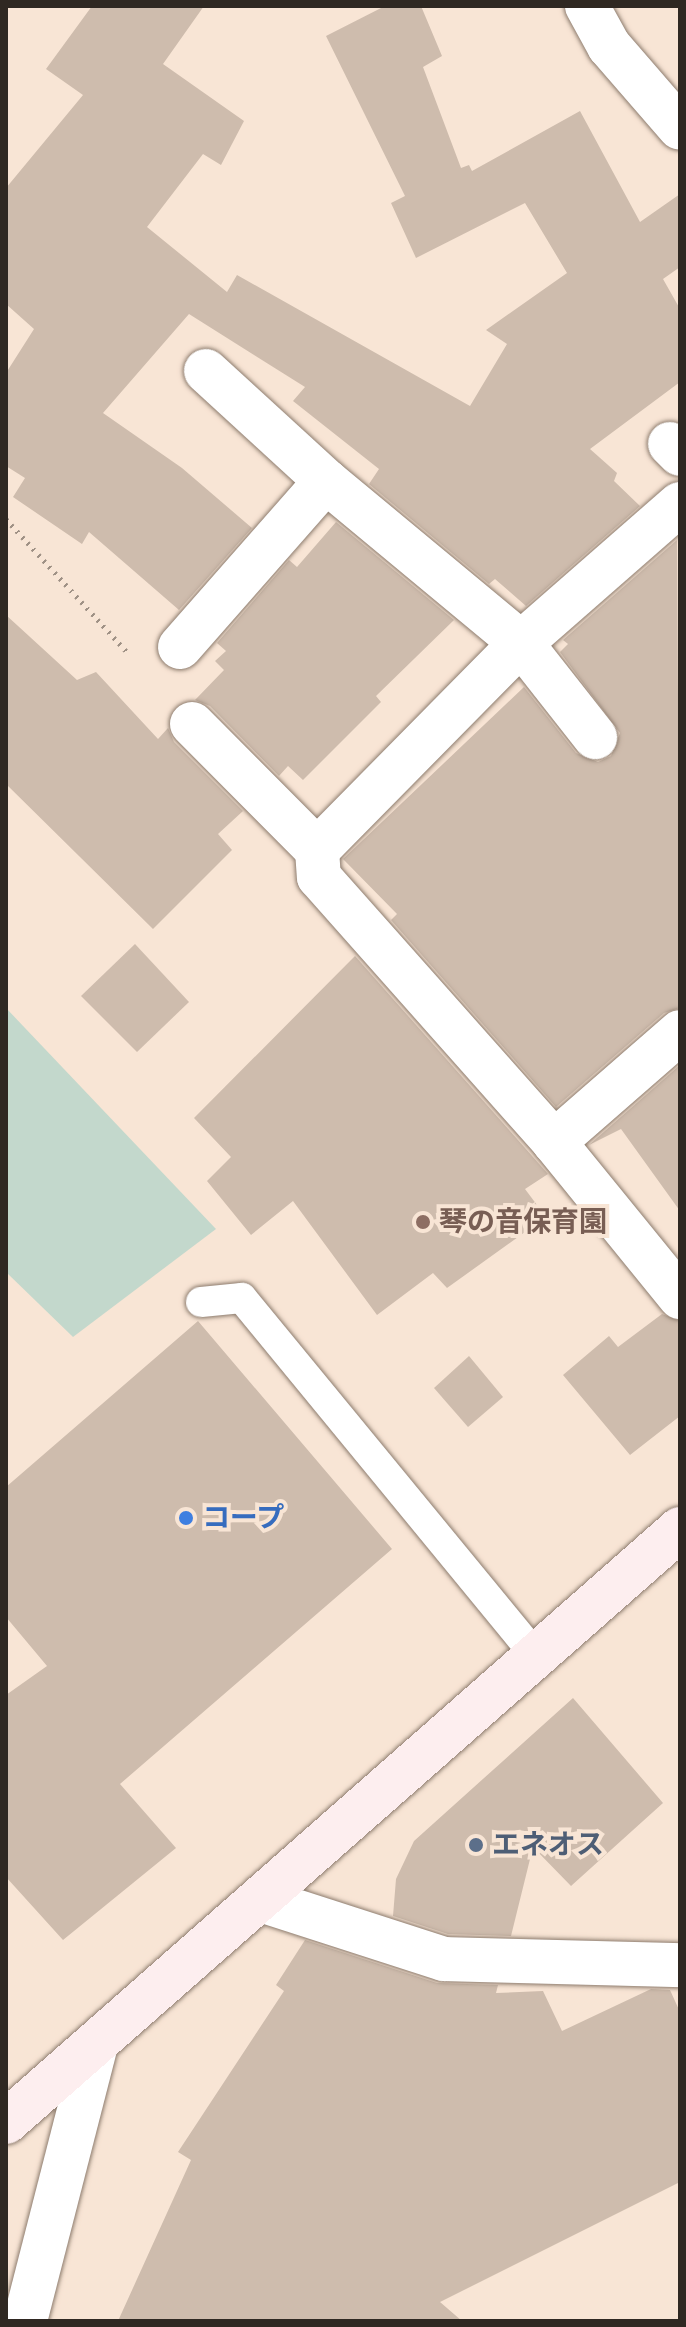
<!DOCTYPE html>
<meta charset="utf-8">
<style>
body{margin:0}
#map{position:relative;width:686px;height:2327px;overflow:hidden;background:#f8e5d5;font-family:"Work Sans","Noto Sans JP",sans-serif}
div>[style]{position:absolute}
.green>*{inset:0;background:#c3d8cc}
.building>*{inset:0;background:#cebcad}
.path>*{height:5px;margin-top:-2.5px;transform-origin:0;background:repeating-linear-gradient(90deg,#9f9185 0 2px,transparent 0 8px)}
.roads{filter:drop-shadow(0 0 2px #8d7c6e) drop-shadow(0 0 2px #8d7c6e)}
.lane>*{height:30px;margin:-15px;padding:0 15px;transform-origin:15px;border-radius:15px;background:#fff}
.street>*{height:44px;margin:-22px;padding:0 22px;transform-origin:22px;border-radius:22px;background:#fff}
.secondary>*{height:44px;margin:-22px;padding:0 22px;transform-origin:22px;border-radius:22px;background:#fdeeef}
.dots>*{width:22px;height:22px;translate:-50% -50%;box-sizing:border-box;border:4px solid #f8e5d5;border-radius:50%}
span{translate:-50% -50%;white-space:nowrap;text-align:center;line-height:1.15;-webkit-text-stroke:8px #f8e5d5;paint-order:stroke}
.education-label{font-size:28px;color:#785e54;font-weight:700}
.left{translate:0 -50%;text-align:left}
.shop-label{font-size:28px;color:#366cbe;font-weight:700}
.service-label{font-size:28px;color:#4e5e75;font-weight:700}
.frame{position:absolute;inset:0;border:8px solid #2f2822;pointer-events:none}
</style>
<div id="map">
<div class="green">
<div style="clip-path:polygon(6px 1008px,216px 1229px,73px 1337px,6px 1272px)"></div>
</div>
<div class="building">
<div style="clip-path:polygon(92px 6px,204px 6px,163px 64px,244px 121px,221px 165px,203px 154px,147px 227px,227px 292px,237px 275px,470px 406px,507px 344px,486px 330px,567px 273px,525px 203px,416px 258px,391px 203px,405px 196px,326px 36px,385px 6px,421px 6px,442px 56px,423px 67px,461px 168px,469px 165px,472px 171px,580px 111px,640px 222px,680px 194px,680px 267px,663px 279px,680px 309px,680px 382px,590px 449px,617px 473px,614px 481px,640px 506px,526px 606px,495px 579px,489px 584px,369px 484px,379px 469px,293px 401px,305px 387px,189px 314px,103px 413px,182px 468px,252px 528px,179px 610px,89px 532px,82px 544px,13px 497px,25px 478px,6px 466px,6px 373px,34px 329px,6px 304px,6px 188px,83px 95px,46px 69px)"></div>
<div style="clip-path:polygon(336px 522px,454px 620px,376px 696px,381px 702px,303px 780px,288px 766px,279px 776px,210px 706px,195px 700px,224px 670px,215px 661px,226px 651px,217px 643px,289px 560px,297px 567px)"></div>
<div style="clip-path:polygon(677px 540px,680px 1008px,664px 1013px,556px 1107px,391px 920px,397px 914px,343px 859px,524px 687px,576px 753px,598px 762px,611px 756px,620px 733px,560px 652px,568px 644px,563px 640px)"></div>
<div style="clip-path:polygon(6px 615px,77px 680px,96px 672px,158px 739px,168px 728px,174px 742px,243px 811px,218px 834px,232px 850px,153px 929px,6px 784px)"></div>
<div style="clip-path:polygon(135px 944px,189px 1002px,137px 1052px,81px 996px)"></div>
<div style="clip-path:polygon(355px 956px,548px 1174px,525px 1189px,546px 1217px,447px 1288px,433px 1273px,377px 1315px,293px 1201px,251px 1235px,207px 1181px,231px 1157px,194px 1118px)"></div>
<div style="clip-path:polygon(680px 1065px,680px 1211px,621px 1129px,589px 1145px)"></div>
<div style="clip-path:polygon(662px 1314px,680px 1321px,680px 1416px,630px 1455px,563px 1375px,609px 1336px,618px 1347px)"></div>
<div style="clip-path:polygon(198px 1321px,392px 1549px,120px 1784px,176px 1848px,63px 1940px,6px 1877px,6px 1695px,47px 1666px,6px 1617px,6px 1487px)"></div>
<div style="clip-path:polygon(469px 1356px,503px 1397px,468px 1427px,434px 1388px)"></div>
<div style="clip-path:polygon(573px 1698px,663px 1803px,571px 1886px,533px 1847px,511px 1936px,448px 1934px,393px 1916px,396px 1879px,414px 1841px)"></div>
<div style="clip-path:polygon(305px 1940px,437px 1983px,498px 1985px,496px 1993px,543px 1991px,562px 2031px,651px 1989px,670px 1990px,680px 2012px,680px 2182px,440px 2302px,462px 2321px,118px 2321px,191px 2160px,178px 2152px,284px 1991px,276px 1985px)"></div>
</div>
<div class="path">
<div style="left:6px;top:519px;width:180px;rotate:47.7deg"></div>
</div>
<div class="roads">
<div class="lane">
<div style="left:201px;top:1302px;width:41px;rotate:-5.6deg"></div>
<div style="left:242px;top:1298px;width:463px;rotate:50.6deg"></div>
</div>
<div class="street">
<div style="left:587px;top:6px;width:46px;rotate:61.2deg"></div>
<div style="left:609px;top:46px;width:108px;rotate:49.1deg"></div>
<div style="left:206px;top:371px;width:163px;rotate:42.5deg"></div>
<div style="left:326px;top:481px;width:254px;rotate:39.7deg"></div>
<div style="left:521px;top:643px;width:120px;rotate:51.8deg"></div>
<div style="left:670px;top:444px;width:14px;rotate:45deg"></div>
<div style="left:180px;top:647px;width:221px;rotate:-48.7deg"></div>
<div style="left:192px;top:724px;width:177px;rotate:45.2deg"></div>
<div style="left:317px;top:850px;width:27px;rotate:86deg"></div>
<div style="left:319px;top:877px;width:354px;rotate:48.4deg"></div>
<div style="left:554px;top:1142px;width:200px;rotate:50.9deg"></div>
<div style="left:317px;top:850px;width:291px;rotate:-45.4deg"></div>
<div style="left:521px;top:643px;width:211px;rotate:-41.2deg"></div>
<div style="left:554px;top:1142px;width:167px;rotate:-41.1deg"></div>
<div style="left:261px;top:1900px;width:192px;rotate:17.9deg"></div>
<div style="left:444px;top:1959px;width:236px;rotate:1.5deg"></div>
<div style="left:25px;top:2321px;width:286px;rotate:-75.6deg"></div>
</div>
<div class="secondary">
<div style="left:6px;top:2122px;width:898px;rotate:-41.34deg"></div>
</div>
</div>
<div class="dots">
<div style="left:423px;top:1222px;background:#8d6e63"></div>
<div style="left:186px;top:1518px;background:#3f7fe0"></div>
<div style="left:476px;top:1845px;background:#5c6f8a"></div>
</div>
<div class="education-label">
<span class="left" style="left:439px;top:1222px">琴の音保育園</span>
</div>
<div class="shop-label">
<span class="left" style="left:202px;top:1518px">コープ</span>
</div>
<div class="service-label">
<span class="left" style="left:492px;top:1845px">エネオス</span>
</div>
<div class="frame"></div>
</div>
